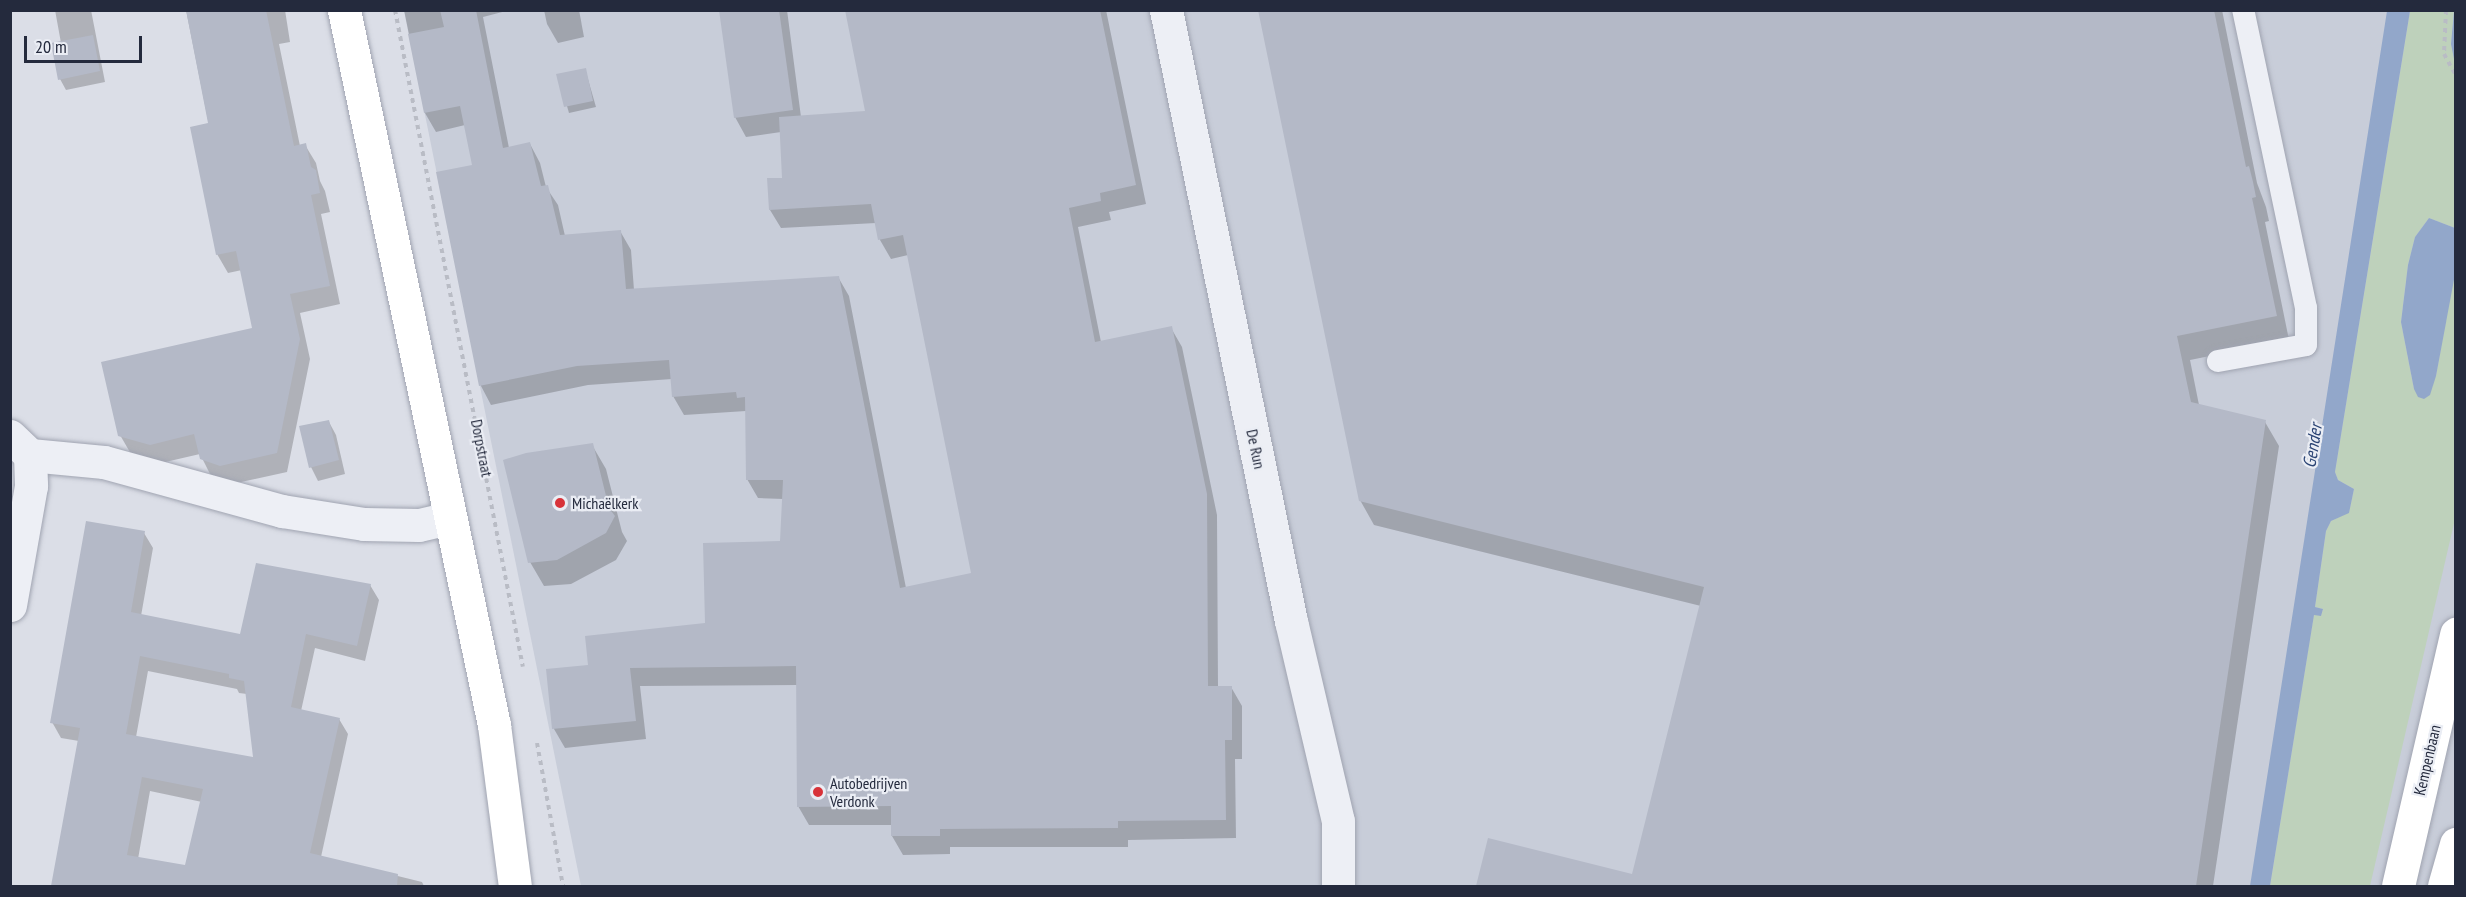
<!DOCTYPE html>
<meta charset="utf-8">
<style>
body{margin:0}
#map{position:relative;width:2466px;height:897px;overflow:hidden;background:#dbdee7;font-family:"PT Sans Narrow",sans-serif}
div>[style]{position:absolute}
.built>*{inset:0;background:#c8cdd9}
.green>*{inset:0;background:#bed1bb}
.water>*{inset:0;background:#92a7ca}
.shadow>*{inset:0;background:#0003}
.building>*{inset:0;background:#b4b9c7}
.path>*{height:4px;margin-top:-2px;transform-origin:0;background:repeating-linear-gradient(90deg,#b9bcc5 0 4.5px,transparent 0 9px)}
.roads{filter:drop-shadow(0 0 2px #a0a4b1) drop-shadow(0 0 2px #a0a4b1)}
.lane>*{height:22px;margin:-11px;padding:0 11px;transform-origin:11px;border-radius:11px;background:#edeff5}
.street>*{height:33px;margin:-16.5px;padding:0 16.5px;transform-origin:16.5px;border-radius:16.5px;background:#edeff5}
.secondary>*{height:33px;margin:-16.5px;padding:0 16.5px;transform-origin:16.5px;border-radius:16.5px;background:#fff}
.dots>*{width:16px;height:16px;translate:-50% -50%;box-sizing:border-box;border:3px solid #eaedf4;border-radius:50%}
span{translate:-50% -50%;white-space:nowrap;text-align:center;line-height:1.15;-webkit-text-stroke:4.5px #eaedf4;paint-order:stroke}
.street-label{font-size:16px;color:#242a3d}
.poi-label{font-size:16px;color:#242a3d}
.left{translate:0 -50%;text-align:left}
.water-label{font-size:18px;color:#2b4474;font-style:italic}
.frame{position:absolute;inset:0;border:12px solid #242a3d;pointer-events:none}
.scale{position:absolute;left:24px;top:36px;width:118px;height:27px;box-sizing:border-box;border:3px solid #242a3d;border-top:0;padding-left:8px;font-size:18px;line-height:21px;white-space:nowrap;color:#242a3d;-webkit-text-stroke:4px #eaedf4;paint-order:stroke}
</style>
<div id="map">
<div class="built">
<div style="clip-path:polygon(404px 11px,2455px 11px,2455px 886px,581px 886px)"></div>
</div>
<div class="green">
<div style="clip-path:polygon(2410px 11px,2454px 11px,2451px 44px,2456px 64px,2455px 228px,2429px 218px,2415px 237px,2408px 265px,2401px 322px,2414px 389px,2436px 376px,2455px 269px,2455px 519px,2370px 886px,2270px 886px,2314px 614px,2321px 615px,2323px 609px,2315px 607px,2326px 531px,2331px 521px,2349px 512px,2354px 489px,2338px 480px,2335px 472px)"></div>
</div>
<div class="water">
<div style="clip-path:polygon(2387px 11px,2410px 11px,2335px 472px,2338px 480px,2354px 489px,2349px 513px,2331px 521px,2326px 531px,2315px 607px,2323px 609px,2321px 616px,2314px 615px,2270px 886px,2250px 886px)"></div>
<div style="clip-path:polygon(2454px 11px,2456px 11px,2455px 64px,2451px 44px)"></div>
<div style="clip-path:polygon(2429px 218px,2455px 228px,2456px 269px,2436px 376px,2430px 395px,2424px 399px,2418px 397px,2414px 389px,2401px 322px,2408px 265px,2415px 237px)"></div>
</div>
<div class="shadow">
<div style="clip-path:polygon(55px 10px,91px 10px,105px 82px,66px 90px,60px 79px,61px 43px)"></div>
<div style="clip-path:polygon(186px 10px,285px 10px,290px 42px,279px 44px,300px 146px,305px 145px,316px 163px,320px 181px,325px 191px,330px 212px,321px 214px,340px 304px,300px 313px,310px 359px,287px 472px,232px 484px,212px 478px,200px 454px,161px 463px,131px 454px,120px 435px,254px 329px,242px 270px,228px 273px,217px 254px,209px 125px)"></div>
<div style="clip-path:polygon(404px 10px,510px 10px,483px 17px,509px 148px,530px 144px,540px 163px,546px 187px,558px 205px,565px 236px,620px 231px,631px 250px,634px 290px,838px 277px,849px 296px,906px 588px,973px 574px,908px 255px,891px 259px,880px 240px,876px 223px,781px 228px,770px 210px,784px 179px,781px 132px,746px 137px,735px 117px,721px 10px,787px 10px,801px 117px,867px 113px,846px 10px,1106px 10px,1146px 204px,1109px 212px,1111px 220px,1078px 227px,1101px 342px,1171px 328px,1182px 347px,1217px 515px,1218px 688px,1231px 687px,1242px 706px,1242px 759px,1235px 759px,1236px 838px,1128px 840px,1128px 847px,950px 847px,950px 854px,903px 855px,892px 836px,892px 825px,809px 825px,798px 806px,798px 685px,640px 686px,646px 739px,565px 748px,554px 729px,548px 671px,589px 666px,706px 624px,782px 543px,784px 499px,758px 498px,747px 479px,746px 411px,684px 415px,673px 396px,672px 379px,588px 385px,491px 405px,481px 386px,437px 173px,474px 166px,465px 125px,436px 132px,425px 113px)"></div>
<div style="clip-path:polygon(544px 10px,579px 10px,584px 37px,558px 43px,547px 24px)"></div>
<div style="clip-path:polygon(1260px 10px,2222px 10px,2257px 183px,2266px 207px,2269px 221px,2265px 222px,2289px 340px,2190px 360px,2199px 405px,2265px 422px,2279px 446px,2213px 886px,1477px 886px,1489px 840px,1633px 876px,1701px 606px,1374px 525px,1360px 500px)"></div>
<div style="clip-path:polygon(585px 69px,596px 107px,569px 113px,558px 75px)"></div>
<div style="clip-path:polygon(329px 422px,336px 435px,345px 474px,318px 481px,311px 467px)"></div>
<div style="clip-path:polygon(592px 445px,606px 469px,622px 532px,627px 541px,616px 560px,571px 584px,544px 586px,530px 562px)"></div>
<div style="clip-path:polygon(evenodd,144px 533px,153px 548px,141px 616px,241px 636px,370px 585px,379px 600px,365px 661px,315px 648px,301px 711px,339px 719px,348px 734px,321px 857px,422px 882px,424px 886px,53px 886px,79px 741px,61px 738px,52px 722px,144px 533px,148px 671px,237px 689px,239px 693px,247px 694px,255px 759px,136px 737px,148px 671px,144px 533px,150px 791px,202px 802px,186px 867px,138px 859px,150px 791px)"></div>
</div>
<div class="building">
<div style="clip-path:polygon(186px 10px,266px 10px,294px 146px,306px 143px,311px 167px,316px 170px,320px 193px,311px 195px,330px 286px,290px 294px,300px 339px,277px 453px,220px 466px,200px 459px,194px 434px,150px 445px,118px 436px,101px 362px,252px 328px,236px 251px,216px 255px,190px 127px,208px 123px)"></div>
<div style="clip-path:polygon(440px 10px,476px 10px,503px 148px,530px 142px,541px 186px,548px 185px,560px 235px,621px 230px,626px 289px,839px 276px,900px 588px,971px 573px,903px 235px,878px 240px,871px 204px,769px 210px,767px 178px,782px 178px,779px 117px,865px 111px,845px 10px,1100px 10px,1136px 185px,1100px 193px,1101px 201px,1069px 208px,1095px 342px,1172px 326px,1207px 494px,1208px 686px,1232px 686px,1232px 740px,1225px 740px,1226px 820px,1118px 821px,1118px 828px,940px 829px,940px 836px,891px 836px,891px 806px,797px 807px,796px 666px,630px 668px,636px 721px,552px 729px,546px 669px,588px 665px,585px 636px,705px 623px,703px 543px,780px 541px,783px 480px,746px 480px,745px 397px,737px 398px,736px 392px,672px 397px,669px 360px,577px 366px,479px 386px,436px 172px,472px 165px,460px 106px,424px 113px,408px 34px,444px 27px)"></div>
<div style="clip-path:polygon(719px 10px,779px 10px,793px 110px,734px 118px)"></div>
<div style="clip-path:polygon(1258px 10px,2214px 10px,2246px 167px,2249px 166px,2253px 182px,2256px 197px,2252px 198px,2277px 316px,2177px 336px,2191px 402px,2266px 420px,2196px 886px,1476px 886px,1488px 838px,1632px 874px,1704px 587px,1359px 501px)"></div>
<div style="clip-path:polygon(93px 35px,100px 71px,58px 80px,51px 43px)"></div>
<div style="clip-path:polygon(586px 68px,593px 101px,564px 107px,556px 74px)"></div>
<div style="clip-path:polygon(329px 420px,339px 460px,309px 468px,299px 426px)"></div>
<div style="clip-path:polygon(593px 443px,609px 508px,615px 516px,606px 533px,557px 560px,528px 563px,503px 460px,526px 453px)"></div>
<div style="clip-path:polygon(evenodd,86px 521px,145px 531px,131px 612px,240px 634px,256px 563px,371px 584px,357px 646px,306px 634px,291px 707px,340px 718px,310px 853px,398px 874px,397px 886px,51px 886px,80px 728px,50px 723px,86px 521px,140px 656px,229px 674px,229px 678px,244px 681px,253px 757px,126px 734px,140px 656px,86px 521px,142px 777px,203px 789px,185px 865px,127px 855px,142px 777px)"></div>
</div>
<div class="path">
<div style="left:395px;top:10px;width:669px;rotate:78.98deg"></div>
<div style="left:2446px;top:10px;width:44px;rotate:92.6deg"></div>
<div style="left:2444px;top:54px;width:25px;rotate:61deg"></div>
<div style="left:537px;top:743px;width:145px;rotate:79.7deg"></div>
</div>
<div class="roads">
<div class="lane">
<div style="left:2218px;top:361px;width:89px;rotate:-10.3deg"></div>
<div style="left:2306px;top:345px;width:37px;rotate:-90deg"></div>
<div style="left:2306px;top:308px;width:305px;rotate:-101.9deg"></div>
</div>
<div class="street">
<div style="left:1166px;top:10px;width:624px;rotate:78.44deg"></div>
<div style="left:1291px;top:621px;width:205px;rotate:76.8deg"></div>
<div style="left:1338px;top:821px;width:65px;rotate:90deg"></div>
<div style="left:10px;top:436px;width:28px;rotate:44deg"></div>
<div style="left:30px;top:455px;width:31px;rotate:88deg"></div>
<div style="left:31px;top:486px;width:121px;rotate:100deg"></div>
<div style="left:30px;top:455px;width:74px;rotate:5.4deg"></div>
<div style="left:104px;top:462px;width:185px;rotate:15.4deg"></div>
<div style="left:282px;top:511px;width:83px;rotate:9deg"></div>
<div style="left:364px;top:524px;width:55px;rotate:1deg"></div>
<div style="left:419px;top:525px;width:31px;rotate:-13deg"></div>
</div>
<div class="secondary">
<div style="left:344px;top:10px;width:731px;rotate:78.15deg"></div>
<div style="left:494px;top:725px;width:162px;rotate:82.6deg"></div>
<div style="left:2398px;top:886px;width:259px;rotate:-77deg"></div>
<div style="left:2444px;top:886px;width:44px;rotate:-74.1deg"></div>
</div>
</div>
<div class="dots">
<div style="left:560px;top:503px;background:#d8333a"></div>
<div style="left:818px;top:792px;background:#d8333a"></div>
</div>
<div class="street-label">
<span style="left:482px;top:448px;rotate:79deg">Dorpstraat</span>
<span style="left:1256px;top:449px;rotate:78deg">De Run</span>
<span style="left:2427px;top:760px;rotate:-77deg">Kempenbaan</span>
</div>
<div class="poi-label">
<span class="left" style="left:572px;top:503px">Michaëlkerk</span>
<span class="left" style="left:830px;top:792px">Autobedrijven<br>Verdonk</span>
</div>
<div class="water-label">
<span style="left:2313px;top:446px;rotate:-81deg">Gender</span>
</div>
<div class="frame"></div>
<div class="scale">20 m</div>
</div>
